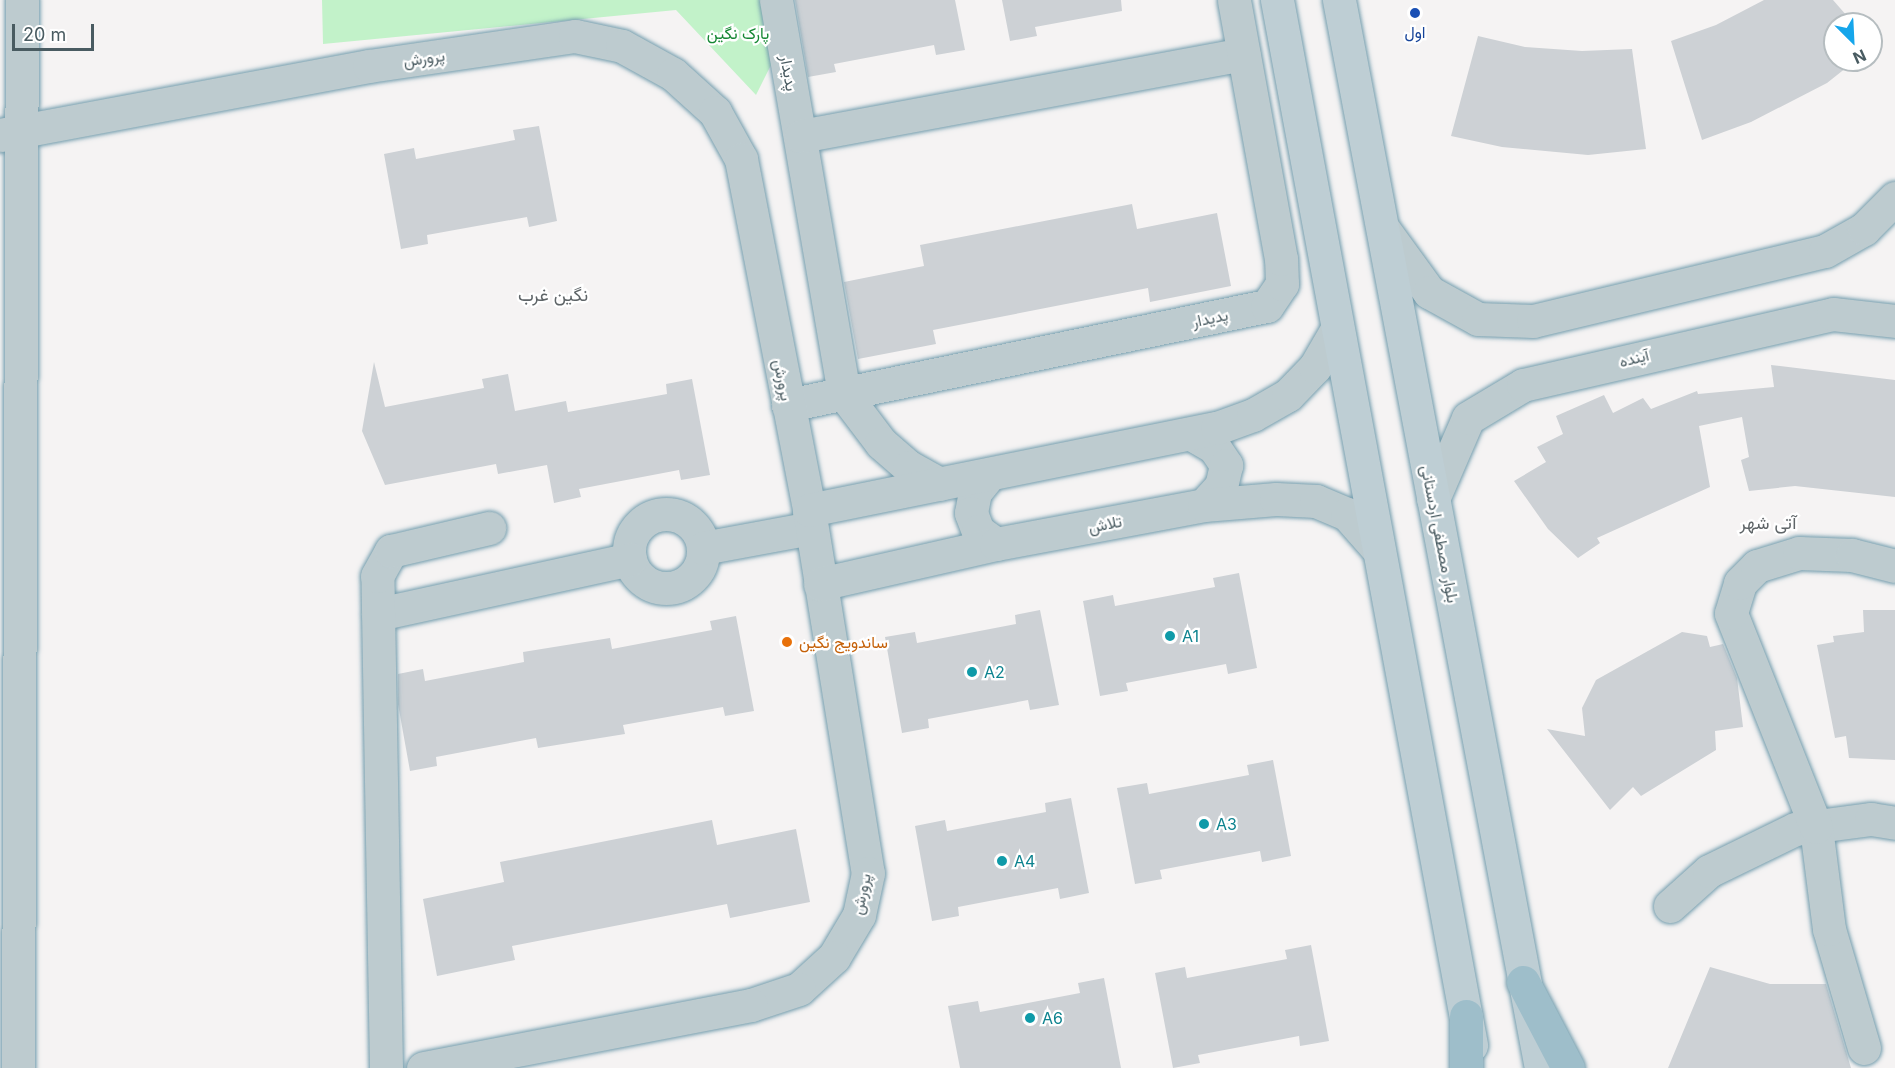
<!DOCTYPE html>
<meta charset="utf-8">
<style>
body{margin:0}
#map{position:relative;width:1895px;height:1068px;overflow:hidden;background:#f5f3f3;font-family:Inter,Vazirmatn,sans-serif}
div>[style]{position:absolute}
.green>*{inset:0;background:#c2f2c9}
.building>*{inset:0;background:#cdd1d5}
.roads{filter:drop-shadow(0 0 2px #759eae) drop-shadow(0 0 2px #759eae)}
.minor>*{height:33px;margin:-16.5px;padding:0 16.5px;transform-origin:16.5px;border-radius:16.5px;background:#bdcbcf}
.minor>.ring{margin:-16.5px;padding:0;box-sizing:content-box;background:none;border:33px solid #bdcbcf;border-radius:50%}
.tertiary>*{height:33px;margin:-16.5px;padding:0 16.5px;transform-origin:16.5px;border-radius:16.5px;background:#bdcbcf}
.secondary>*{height:33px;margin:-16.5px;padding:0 16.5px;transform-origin:16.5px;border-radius:16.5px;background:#beced4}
.trunk>*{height:33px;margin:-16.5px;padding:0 16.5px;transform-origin:16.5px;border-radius:16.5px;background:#9ebeca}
.dots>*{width:16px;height:16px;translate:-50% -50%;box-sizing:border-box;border:3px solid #fff;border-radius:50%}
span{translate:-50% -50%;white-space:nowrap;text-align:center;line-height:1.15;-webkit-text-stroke:4.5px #fff;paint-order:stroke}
.transit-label{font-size:16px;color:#164399}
.park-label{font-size:16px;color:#158733}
.street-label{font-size:16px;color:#495b61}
.culture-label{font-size:16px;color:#0d838f}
.left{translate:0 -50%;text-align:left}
.food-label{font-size:16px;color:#c56008}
.neighbourhood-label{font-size:18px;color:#5f6568}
.north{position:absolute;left:1823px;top:12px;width:60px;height:60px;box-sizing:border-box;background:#fff;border:2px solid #b6bdc0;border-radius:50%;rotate:156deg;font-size:16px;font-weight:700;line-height:24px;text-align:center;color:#495b61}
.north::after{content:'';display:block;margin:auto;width:21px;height:27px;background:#16a6eb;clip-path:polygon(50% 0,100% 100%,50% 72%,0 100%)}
.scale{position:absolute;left:12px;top:24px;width:82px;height:27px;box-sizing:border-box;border:3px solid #495b61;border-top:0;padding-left:8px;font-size:18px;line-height:21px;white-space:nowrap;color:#495b61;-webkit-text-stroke:4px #fff;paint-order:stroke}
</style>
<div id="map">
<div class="green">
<div style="clip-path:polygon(322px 0,762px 0,774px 59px,756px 95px,676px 10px,323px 44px)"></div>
</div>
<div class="building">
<div style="clip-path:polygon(795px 0,955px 0,965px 50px,936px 55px,934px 45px,834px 64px,836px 72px,808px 77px)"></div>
<div style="clip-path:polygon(1002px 0,1121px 0,1122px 11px,1035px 27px,1037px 36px,1010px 41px)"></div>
<div style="clip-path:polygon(1764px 0,1833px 0,1854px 24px,1835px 24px,1835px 60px,1856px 60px,1827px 83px,1751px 122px,1702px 140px,1671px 41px,1716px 25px)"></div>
<div style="clip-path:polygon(1478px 36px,1525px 47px,1582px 51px,1632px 49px,1646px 149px,1588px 155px,1502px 147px,1451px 136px)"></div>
<div style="clip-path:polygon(539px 126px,557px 221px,529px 227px,527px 217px,427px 235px,428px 244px,401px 249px,384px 154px,414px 148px,416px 159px,515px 140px,513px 130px)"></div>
<div style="clip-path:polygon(1132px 204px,1137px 229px,1217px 213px,1231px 286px,1150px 302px,1148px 288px,933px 330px,936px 344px,858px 359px,844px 282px,924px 266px,920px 245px)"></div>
<div style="clip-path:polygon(374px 362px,385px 407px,484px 388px,482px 379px,508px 374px,515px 411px,566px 401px,568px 412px,667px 394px,666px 384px,692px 379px,710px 475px,681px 480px,679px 470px,579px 489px,581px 497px,554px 503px,547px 465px,498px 474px,496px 464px,385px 485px,362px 431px)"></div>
<div style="clip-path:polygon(1771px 365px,1895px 380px,1895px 497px,1795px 486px,1749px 491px,1741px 460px,1749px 457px,1742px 417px,1699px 426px,1710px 487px,1597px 538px,1600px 543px,1578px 558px,1548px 529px,1514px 481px,1546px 462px,1537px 447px,1563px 434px,1556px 416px,1604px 395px,1613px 413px,1643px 398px,1651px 409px,1697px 391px,1698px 394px,1774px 387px)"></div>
<div style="clip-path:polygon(1239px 573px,1257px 668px,1228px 674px,1226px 664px,1126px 683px,1128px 691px,1100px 696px,1083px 601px,1113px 595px,1115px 606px,1215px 587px,1213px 578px)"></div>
<div style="clip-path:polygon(1040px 610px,1059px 705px,1030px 710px,1028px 700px,928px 719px,929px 728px,902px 733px,885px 637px,915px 632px,917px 643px,1016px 624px,1015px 615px)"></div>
<div style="clip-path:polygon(1863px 610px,1895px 610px,1895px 760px,1849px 758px,1846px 736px,1835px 738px,1817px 645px,1834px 642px,1833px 636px,1864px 632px)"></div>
<div style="clip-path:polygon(736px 616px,754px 711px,725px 716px,723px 707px,623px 725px,625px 734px,538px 748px,536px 738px,436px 757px,437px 766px,410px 771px,398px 704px,398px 674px,423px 669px,425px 681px,524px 662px,523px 652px,610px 638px,612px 649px,712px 630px,710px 621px)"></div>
<div style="clip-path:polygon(1682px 632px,1707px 636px,1710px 647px,1723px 644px,1737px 678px,1743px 727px,1715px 731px,1716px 750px,1641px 796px,1633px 787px,1610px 810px,1547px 729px,1585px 736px,1582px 708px,1596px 680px)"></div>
<div style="clip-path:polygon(1273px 760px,1291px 856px,1262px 862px,1260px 851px,1160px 870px,1162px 879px,1135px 884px,1117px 788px,1147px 783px,1149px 794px,1249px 775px,1247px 765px)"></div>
<div style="clip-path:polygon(1071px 798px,1089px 893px,1060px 899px,1058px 888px,958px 907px,959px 916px,932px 921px,915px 826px,945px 820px,947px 831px,1046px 812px,1045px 803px)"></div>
<div style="clip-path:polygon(712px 820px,717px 845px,796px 829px,810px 902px,730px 918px,727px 904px,512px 946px,515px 960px,437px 976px,423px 899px,504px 882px,500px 862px)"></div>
<div style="clip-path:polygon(1311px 945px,1329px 1041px,1300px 1046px,1299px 1036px,1198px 1055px,1200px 1063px,1173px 1068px,1155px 973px,1185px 967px,1187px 978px,1287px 959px,1285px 950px)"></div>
<div style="clip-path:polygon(1710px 967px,1770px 984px,1826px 984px,1851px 1068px,1668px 1068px)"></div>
<div style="clip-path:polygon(1104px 978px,1121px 1068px,960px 1068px,948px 1006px,978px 1001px,980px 1012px,1080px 993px,1078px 983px)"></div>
</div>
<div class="roads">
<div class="minor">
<div style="left:776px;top:0;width:400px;rotate:80.2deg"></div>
<div style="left:844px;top:394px;width:61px;rotate:52.9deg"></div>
<div style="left:881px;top:443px;width:37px;rotate:41deg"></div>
<div style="left:909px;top:467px;width:35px;rotate:29deg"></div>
<div style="left:801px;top:136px;width:450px;rotate:-10.5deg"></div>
<div style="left:788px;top:405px;width:489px;rotate:-11.7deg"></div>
<div style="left:1267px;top:306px;width:27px;rotate:-56deg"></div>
<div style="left:1282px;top:284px;width:25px;rotate:-92deg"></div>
<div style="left:1281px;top:259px;width:263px;rotate:-100.3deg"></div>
<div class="ring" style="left:629px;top:514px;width:41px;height:41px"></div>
<div style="left:703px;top:548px;width:110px;rotate:-10.5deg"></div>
<div style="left:378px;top:614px;width:258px;rotate:-12.3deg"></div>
<div style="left:1670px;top:906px;width:52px;rotate:-41.9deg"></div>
<div style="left:1709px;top:871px;width:96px;rotate:-26deg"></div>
<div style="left:1795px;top:829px;width:77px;rotate:-7.5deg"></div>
<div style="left:1871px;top:819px;width:24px;rotate:9deg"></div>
<div style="left:1864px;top:1048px;width:124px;rotate:-106.4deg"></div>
<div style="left:1829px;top:929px;width:103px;rotate:-97.3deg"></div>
<div style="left:1816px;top:827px;width:230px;rotate:-111.7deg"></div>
<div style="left:1731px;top:613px;width:31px;rotate:-73deg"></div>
<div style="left:1740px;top:583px;width:24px;rotate:-45deg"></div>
<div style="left:1757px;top:566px;width:44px;rotate:-17.2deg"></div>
<div style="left:1799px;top:553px;width:53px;rotate:2.2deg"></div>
<div style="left:1852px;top:555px;width:44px;rotate:14.3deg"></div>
<div style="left:386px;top:1068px;width:492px;rotate:-91deg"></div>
<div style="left:377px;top:576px;width:29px;rotate:-61deg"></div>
<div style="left:391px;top:551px;width:101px;rotate:-13.2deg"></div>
</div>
<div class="tertiary">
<div style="left:0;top:135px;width:375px;rotate:-10.6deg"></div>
<div style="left:369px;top:66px;width:208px;rotate:-8.3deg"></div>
<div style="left:575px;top:36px;width:48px;rotate:12deg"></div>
<div style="left:622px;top:46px;width:58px;rotate:28.8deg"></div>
<div style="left:673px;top:74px;width:57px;rotate:42.1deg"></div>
<div style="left:715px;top:112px;width:54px;rotate:61deg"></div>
<div style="left:741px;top:159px;width:358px;rotate:79deg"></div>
<div style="left:809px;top:510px;width:368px;rotate:80.8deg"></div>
<div style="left:868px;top:873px;width:43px;rotate:102.1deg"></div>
<div style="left:859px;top:915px;width:49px;rotate:120.8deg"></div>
<div style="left:834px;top:957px;width:47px;rotate:137.6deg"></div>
<div style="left:799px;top:989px;width:51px;rotate:161.6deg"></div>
<div style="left:751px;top:1005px;width:334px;rotate:169.1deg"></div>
<div style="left:1384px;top:230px;width:77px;rotate:54deg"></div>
<div style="left:1429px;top:292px;width:56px;rotate:28.9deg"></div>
<div style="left:1478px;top:319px;width:55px;rotate:2.1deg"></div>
<div style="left:1533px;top:321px;width:300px;rotate:-13.5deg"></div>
<div style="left:1825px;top:251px;width:45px;rotate:-29.4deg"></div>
<div style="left:1864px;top:229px;width:44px;rotate:-45deg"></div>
<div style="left:1193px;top:435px;width:24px;rotate:30deg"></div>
<div style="left:1214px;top:447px;width:22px;rotate:56deg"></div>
<div style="left:1226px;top:465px;width:22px;rotate:103deg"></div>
<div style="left:1221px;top:486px;width:25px;rotate:132deg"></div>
<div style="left:988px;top:476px;width:21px;rotate:129deg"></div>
<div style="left:975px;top:492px;width:21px;rotate:101deg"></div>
<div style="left:971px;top:513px;width:19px;rotate:69deg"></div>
<div style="left:978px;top:531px;width:22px;rotate:36deg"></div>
<div style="left:1433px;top:499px;width:88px;rotate:-66.6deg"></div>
<div style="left:1468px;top:418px;width:64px;rotate:-31deg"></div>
<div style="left:1523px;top:385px;width:318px;rotate:-12.9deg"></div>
<div style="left:1833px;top:314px;width:62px;rotate:6.4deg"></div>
<div style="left:809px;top:510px;width:416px;rotate:-11.4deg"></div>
<div style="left:1217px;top:428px;width:38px;rotate:-20deg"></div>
<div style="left:1253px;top:415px;width:40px;rotate:-29.7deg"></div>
<div style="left:1288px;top:395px;width:39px;rotate:-46deg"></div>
<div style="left:1315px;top:367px;width:44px;rotate:-59.9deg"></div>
<div style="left:820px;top:584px;width:180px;rotate:-12.8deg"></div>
<div style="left:996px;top:544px;width:212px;rotate:-10.6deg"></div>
<div style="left:1204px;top:505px;width:72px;rotate:-4.8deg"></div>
<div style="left:1276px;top:499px;width:40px;rotate:2.9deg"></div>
<div style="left:1316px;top:501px;width:34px;rotate:23deg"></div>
<div style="left:1347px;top:514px;width:44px;rotate:48.7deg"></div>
<div style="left:18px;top:1068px;width:1068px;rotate:-89.79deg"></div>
</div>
<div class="secondary">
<div style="left:1277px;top:0;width:1063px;rotate:79.48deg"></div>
<div style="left:1339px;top:0;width:1087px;rotate:79.29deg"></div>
</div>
<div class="trunk">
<div style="left:1523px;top:982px;width:97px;rotate:62.4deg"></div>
<div style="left:1466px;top:1068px;width:52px;rotate:-90deg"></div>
</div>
</div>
<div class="dots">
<div style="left:1415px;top:13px;background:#1a4fb4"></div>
<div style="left:1170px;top:636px;background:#0f9aa8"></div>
<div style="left:787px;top:642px;background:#e8710a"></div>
<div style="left:972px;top:672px;background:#0f9aa8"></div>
<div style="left:1204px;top:824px;background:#0f9aa8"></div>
<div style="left:1002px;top:861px;background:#0f9aa8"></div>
<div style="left:1030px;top:1018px;background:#0f9aa8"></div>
</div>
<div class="transit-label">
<span style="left:1415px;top:32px">اول</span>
</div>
<div class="park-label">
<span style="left:738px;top:33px">پارک نگین</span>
</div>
<div class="street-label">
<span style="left:424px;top:58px;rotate:-8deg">پرورش</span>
<span style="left:789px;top:73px;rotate:80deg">پدیدار</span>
<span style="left:1210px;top:318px;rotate:-12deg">پدیدار</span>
<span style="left:1634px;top:358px;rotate:-14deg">آینده</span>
<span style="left:783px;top:380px;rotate:79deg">پرورش</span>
<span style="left:1105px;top:524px;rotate:-11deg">تلاش</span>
<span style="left:1440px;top:534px;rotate:79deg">بلوار مصطفی اردستانی</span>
<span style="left:861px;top:894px;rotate:-78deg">پرورش</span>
</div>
<div class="culture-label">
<span class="left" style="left:1182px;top:636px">A1</span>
<span class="left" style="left:984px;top:672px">A2</span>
<span class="left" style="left:1216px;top:824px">A3</span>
<span class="left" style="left:1014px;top:861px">A4</span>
<span class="left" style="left:1042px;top:1018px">A6</span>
</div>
<div class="food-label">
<span class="left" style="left:799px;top:642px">ساندویج نگین</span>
</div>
<div class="neighbourhood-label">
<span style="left:553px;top:295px">نگین غرب</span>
<span style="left:1768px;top:523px">آتی شهر</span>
</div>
<div class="north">N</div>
<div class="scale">20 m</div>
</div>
